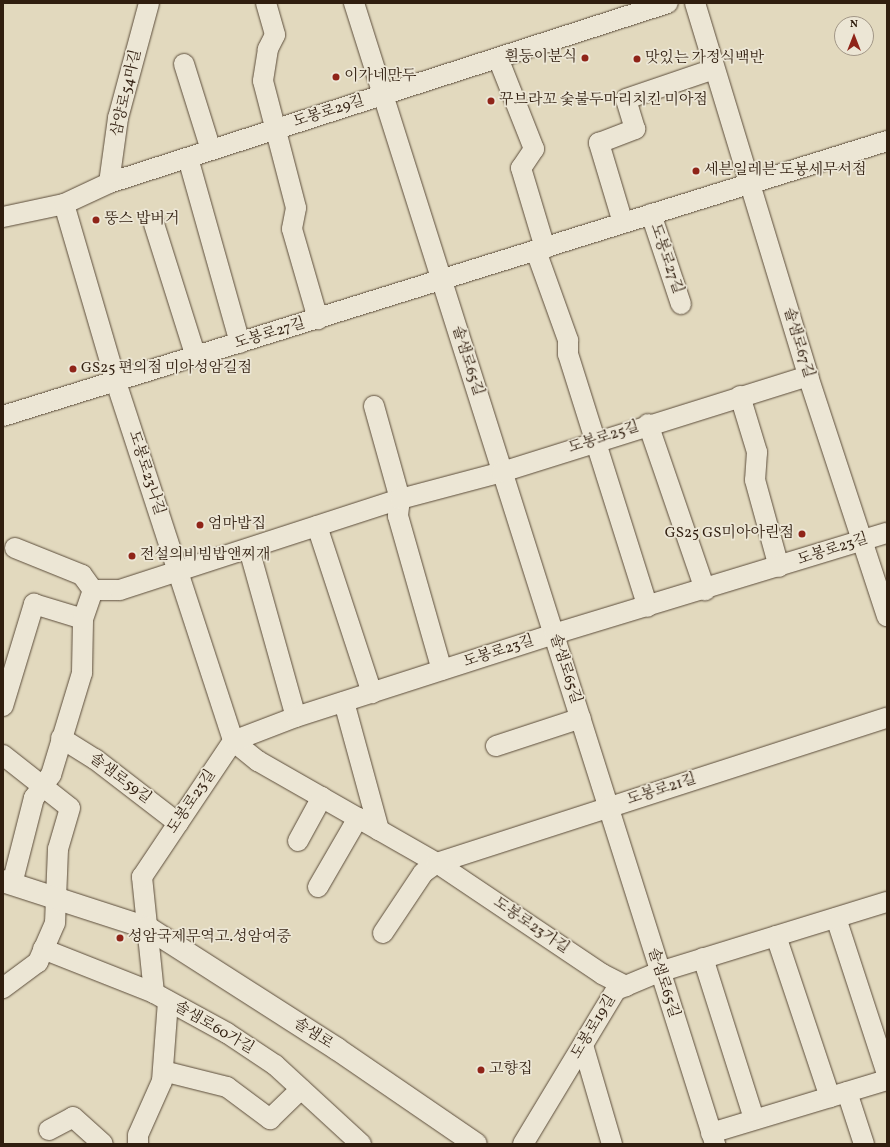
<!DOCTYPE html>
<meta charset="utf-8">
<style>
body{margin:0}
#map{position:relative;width:890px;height:1147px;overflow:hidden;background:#e2d9be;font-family:Vollkorn,"Noto Serif KR",serif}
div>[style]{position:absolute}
.roads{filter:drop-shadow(0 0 1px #5c4d3b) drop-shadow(0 0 1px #5c4d3b)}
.street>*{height:20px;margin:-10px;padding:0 10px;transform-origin:10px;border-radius:10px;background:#ece6d5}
.secondary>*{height:22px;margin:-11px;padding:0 11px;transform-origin:11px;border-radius:11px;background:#ece6d5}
.dots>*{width:11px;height:11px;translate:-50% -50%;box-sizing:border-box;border:2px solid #ece6d5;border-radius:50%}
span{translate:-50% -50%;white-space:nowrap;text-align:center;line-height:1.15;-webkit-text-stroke:3.5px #ece6d5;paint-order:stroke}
.poi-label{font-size:15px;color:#301e0f}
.right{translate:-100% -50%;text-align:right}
.left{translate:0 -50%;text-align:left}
.street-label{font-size:15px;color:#301e0f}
.frame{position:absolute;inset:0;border:4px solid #301e0f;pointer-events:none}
.north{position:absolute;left:834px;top:16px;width:40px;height:40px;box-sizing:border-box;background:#ece6d5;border:1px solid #a19686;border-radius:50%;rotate:0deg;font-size:11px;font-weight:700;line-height:16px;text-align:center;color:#301e0f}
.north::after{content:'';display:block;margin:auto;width:14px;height:18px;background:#8f2418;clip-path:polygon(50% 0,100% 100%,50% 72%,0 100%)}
</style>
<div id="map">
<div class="roads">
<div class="street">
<div style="left:266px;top:3px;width:33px;rotate:74deg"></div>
<div style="left:275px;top:35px;width:16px;rotate:117deg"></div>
<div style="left:268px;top:49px;width:32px;rotate:99deg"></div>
<div style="left:263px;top:81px;width:131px;rotate:75.4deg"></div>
<div style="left:296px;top:208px;width:21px;rotate:101deg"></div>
<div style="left:292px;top:229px;width:94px;rotate:73.9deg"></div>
<div style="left:354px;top:3px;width:1197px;rotate:72.44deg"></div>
<div style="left:695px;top:3px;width:390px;rotate:73.1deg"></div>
<div style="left:808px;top:376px;width:253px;rotate:71.8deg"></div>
<div style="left:498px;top:58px;width:98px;rotate:68.4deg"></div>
<div style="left:534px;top:149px;width:23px;rotate:124deg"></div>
<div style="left:521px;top:168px;width:84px;rotate:73.3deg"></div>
<div style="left:184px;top:64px;width:90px;rotate:72.6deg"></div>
<div style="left:188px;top:158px;width:192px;rotate:74.3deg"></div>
<div style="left:109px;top:183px;width:66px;rotate:-82.1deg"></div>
<div style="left:118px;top:118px;width:119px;rotate:-74.9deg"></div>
<div style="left:64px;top:204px;width:185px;rotate:73.7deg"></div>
<div style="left:116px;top:382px;width:378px;rotate:71.9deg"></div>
<div style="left:233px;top:741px;width:32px;rotate:39deg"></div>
<div style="left:258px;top:761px;width:206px;rotate:29.7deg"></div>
<div style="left:437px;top:863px;width:199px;rotate:33.9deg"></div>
<div style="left:602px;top:974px;width:27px;rotate:27deg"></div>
<div style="left:651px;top:214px;width:95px;rotate:71.6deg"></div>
<div style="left:3px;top:217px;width:62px;rotate:-12deg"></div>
<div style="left:64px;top:204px;width:50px;rotate:-25deg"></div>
<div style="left:109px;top:183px;width:587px;rotate:-17.85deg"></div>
<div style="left:623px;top:223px;width:84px;rotate:-106.7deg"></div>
<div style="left:599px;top:143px;width:39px;rotate:-21deg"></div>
<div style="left:635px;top:129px;width:31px;rotate:-107deg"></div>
<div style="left:626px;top:99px;width:93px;rotate:-18.8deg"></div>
<div style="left:154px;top:224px;width:139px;rotate:72.5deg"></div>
<div style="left:536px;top:251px;width:95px;rotate:70.2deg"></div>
<div style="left:568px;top:340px;width:14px;rotate:90deg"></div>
<div style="left:568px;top:354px;width:265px;rotate:72.5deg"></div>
<div style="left:740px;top:396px;width:59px;rotate:73.1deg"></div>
<div style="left:757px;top:452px;width:28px;rotate:94deg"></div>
<div style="left:755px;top:480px;width:90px;rotate:74.6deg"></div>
<div style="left:374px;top:406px;width:97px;rotate:74.4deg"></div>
<div style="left:400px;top:499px;width:17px;rotate:97deg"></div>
<div style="left:398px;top:516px;width:160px;rotate:74.1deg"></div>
<div style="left:3px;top:416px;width:926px;rotate:-17.28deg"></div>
<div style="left:648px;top:424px;width:176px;rotate:71deg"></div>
<div style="left:317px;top:526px;width:176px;rotate:71.8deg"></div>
<div style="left:15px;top:548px;width:72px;rotate:21.9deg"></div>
<div style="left:82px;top:575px;width:19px;rotate:54deg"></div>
<div style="left:249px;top:549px;width:174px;rotate:74.4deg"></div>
<div style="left:344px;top:702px;width:133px;rotate:74.7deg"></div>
<div style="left:3px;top:706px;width:107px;rotate:-73.1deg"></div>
<div style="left:34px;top:604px;width:51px;rotate:17deg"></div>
<div style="left:61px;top:738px;width:40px;rotate:32deg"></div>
<div style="left:95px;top:759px;width:105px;rotate:37.6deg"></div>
<div style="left:496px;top:746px;width:89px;rotate:-18.2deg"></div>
<div style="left:3px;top:755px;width:85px;rotate:38.3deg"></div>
<div style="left:70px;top:808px;width:43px;rotate:106.3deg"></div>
<div style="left:58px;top:849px;width:74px;rotate:92.3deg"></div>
<div style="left:55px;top:923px;width:43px;rotate:113.6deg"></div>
<div style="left:38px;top:962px;width:44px;rotate:143.4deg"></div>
<div style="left:298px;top:841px;width:50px;rotate:-61.4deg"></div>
<div style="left:12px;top:884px;width:89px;rotate:-75.7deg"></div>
<div style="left:34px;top:798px;width:29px;rotate:-54deg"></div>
<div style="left:51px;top:775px;width:107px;rotate:-73.1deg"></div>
<div style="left:82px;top:673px;width:54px;rotate:-88.9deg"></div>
<div style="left:83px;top:619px;width:31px;rotate:-71deg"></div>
<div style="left:93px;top:590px;width:27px"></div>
<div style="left:120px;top:590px;width:294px;rotate:-18deg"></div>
<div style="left:400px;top:499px;width:106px;rotate:-14.8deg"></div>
<div style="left:502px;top:472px;width:321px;rotate:-17.4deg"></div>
<div style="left:318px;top:887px;width:80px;rotate:-59.9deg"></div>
<div style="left:836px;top:918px;width:164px;rotate:71.9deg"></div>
<div style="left:383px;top:933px;width:72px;rotate:-56.3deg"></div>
<div style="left:423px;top:873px;width:17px;rotate:-36deg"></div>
<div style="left:437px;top:863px;width:473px;rotate:-17.9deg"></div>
<div style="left:776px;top:936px;width:170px;rotate:71.5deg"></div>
<div style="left:43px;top:949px;width:119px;rotate:21.6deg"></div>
<div style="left:154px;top:993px;width:83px;rotate:28.7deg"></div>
<div style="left:227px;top:1033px;width:58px;rotate:33.7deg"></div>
<div style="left:275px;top:1065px;width:117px;rotate:42.6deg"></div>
<div style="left:703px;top:958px;width:169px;rotate:72.4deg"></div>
<div style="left:154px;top:993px;width:117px;rotate:-95.9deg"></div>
<div style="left:142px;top:877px;width:164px;rotate:-56.2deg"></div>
<div style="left:233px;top:741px;width:67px;rotate:-20.9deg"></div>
<div style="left:296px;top:717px;width:271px;rotate:-17.8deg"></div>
<div style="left:554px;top:634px;width:348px;rotate:-16.9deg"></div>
<div style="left:583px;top:1045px;width:103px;rotate:73.7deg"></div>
<div style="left:163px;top:1071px;width:66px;rotate:14deg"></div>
<div style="left:227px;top:1087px;width:54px;rotate:36.7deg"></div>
<div style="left:270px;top:1119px;width:43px;rotate:-44.1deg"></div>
<div style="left:847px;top:1092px;width:55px;rotate:71.9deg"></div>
<div style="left:49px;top:1130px;width:27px;rotate:-28deg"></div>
<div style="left:73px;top:1117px;width:40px;rotate:42deg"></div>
<div style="left:711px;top:1133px;width:184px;rotate:-16.8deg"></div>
<div style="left:138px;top:1144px;width:9px;rotate:-90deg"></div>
<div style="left:138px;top:1135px;width:59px;rotate:-66deg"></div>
<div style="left:162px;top:1081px;width:80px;rotate:-85.7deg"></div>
<div style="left:523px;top:1144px;width:180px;rotate:-58.9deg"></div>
<div style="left:616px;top:990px;width:47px;rotate:-22.7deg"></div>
<div style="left:659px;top:972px;width:239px;rotate:-17.1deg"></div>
</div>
<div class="secondary">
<div style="left:3px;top:881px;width:152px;rotate:18deg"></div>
<div style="left:148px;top:928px;width:224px;rotate:32.6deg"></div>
<div style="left:337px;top:1049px;width:168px;rotate:34.4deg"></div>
</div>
</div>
<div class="dots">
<div style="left:585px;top:58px;background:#8f2418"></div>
<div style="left:637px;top:59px;background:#8f2418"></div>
<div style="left:336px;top:77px;background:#8f2418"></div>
<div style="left:491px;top:101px;background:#8f2418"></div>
<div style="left:696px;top:171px;background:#8f2418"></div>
<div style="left:96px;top:220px;background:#8f2418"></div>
<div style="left:73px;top:369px;background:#8f2418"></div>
<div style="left:200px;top:525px;background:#8f2418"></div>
<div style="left:802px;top:534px;background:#8f2418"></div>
<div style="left:132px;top:556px;background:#8f2418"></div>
<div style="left:120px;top:938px;background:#8f2418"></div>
<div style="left:481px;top:1070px;background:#8f2418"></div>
</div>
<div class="poi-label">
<span class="right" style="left:577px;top:58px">흰둥이분식</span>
<span class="left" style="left:645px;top:59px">맛있는 가정식백반</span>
<span class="left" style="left:344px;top:77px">이가네만두</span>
<span class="left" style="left:499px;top:101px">꾸브라꼬 숯불두마리치킨 미아점</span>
<span class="left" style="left:704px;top:171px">세븐일레븐 도봉세무서점</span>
<span class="left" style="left:104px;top:220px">뚱스 밥버거</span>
<span class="left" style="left:81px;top:369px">GS25 편의점 미아성암길점</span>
<span class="left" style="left:208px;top:525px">엄마밥집</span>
<span class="right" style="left:794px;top:534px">GS25 GS미아아린점</span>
<span class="left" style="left:140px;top:556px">전설의비빔밥앤찌개</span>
<span class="left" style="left:128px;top:938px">성암국제무역고.성암여중</span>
<span class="left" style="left:489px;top:1070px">고향집</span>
</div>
<div class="street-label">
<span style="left:127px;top:93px;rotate:-77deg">삼양로54마길</span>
<span style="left:329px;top:112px;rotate:-18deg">도봉로29길</span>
<span style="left:666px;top:259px;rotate:71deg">도봉로27길</span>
<span style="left:270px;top:334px;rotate:-17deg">도봉로27길</span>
<span style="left:798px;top:343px;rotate:73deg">솔샘로67길</span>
<span style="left:467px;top:361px;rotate:72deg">솔샘로65길</span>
<span style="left:604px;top:438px;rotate:-18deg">도봉로25길</span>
<span style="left:146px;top:473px;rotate:72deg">도봉로23나길</span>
<span style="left:833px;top:550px;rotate:-18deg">도봉로23길</span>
<span style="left:499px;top:652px;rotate:-18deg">도봉로23길</span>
<span style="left:565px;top:669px;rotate:72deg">솔샘로65길</span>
<span style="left:120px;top:779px;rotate:37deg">솔샘로59길</span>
<span style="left:662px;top:790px;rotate:-18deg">도봉로21길</span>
<span style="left:192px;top:802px;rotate:-56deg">도봉로23길</span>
<span style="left:531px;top:926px;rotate:34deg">도봉로23가길</span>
<span style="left:663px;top:983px;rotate:72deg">솔샘로65길</span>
<span style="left:594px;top:1027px;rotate:-59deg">도봉로19길</span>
<span style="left:214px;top:1028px;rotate:30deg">솔샘로60가길</span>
<span style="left:313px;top:1034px;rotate:33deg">솔샘로</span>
</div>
<div class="frame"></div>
<div class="north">N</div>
</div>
